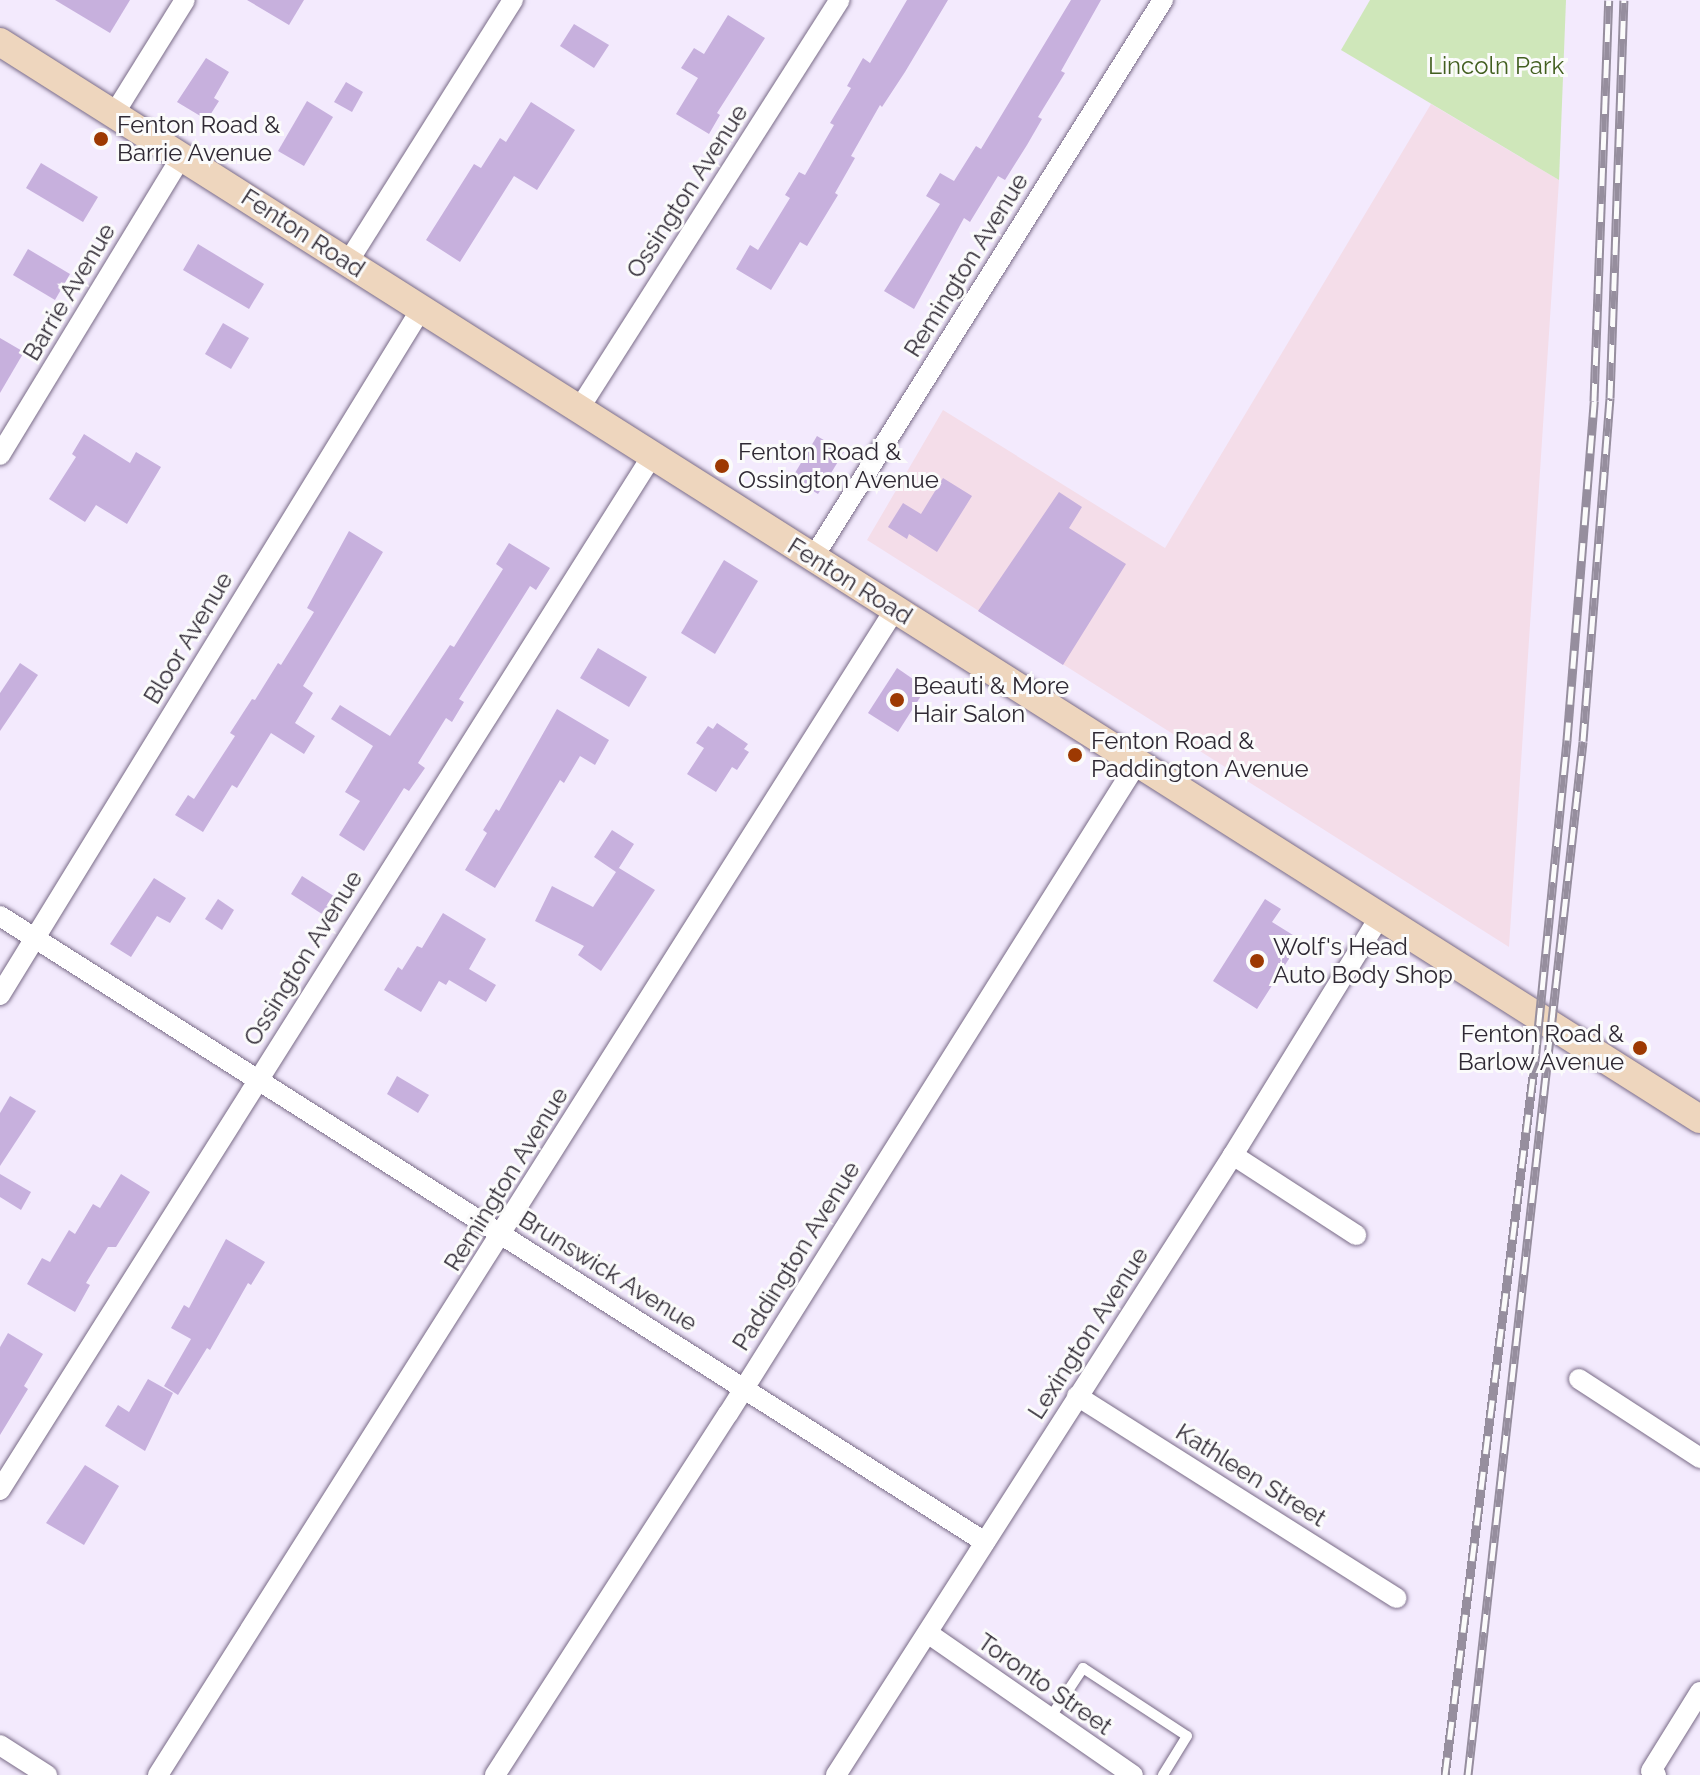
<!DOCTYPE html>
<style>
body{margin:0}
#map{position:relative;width:1700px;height:1775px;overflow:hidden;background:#f3eafd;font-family:Raleway,sans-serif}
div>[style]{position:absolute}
.industrial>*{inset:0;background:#f4dde9}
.green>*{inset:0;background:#cfe7ba}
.building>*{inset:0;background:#c7b0dd}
.roads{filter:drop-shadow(0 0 2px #796b87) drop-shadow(0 0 2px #796b87)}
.lane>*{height:10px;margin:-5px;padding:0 5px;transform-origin:5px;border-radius:5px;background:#fff}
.street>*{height:20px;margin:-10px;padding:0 10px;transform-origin:10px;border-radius:10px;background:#fff}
.secondary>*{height:28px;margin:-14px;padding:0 14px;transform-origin:14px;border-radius:14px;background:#eed6be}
.rail>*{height:9px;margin-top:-4.5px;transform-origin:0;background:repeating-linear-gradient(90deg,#fbfbfb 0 18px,#968e9e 0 36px);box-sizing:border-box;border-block:2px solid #968e9e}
.dots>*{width:22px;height:22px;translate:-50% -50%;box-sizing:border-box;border:4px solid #fbfbfb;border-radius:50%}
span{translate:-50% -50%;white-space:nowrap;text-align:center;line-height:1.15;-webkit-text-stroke:6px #fbfbfb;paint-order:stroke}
.park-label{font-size:24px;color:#425f20}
.poi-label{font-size:24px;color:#2f2934}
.left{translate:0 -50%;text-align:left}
.right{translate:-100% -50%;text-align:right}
.street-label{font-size:24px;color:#2f2934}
</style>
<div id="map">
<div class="industrial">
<div style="clip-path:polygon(1431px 104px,1559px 180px,1509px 947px,867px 540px,943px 410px,1165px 548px)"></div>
</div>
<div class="green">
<div style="clip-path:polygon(1370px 0,1566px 0,1559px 180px,1341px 50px)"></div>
</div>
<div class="building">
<div style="clip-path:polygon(55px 0,130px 0,110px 33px)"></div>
<div style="clip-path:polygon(247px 0,304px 0,289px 25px)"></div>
<div style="clip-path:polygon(907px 0,948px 0,905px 72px,882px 107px,880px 105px,851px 156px,855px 158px,835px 193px,838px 195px,807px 246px,800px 242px,771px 290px,736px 269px,750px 245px,758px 250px,790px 198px,785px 195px,799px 172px,805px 175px,834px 125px,830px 123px,851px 88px,847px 86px,863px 58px,870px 63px)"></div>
<div style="clip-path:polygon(1071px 0,1101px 0,1061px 71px,1065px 73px,1038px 117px,1042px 119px,1027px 145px,1005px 180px,998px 176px,970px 222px,964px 218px,914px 309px,884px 291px,940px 204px,926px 196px,940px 173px,954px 181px,976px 146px,981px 149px)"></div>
<div style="clip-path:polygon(728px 15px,765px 38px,717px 113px,720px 115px,709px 134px,676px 114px,698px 78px,681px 68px,694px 48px,704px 54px)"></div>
<div style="clip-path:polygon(574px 24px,609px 45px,594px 68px,560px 46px)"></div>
<div style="clip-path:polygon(206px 58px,229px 72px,214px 98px,219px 101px,207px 120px,177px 102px)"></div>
<div style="clip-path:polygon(346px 82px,363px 92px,352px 112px,334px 102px)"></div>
<div style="clip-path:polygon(307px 101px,333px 117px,304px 166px,278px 151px)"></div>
<div style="clip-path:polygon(531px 102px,575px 130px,537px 190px,514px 176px,460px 262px,426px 240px,474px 164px,481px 168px,500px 138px,506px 142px)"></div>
<div style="clip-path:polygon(41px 163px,98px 197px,83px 222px,26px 188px)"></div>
<div style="clip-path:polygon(198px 244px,264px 284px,249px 309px,183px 270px)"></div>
<div style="clip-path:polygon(28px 249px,70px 274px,55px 300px,13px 275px)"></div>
<div style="clip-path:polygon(223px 323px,249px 338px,231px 369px,205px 354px)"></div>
<div style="clip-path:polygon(0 338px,24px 352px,0 393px)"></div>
<div style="clip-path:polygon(84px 434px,130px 463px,136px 452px,161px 467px,127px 524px,96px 505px,85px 522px,49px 499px,76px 457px,72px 454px)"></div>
<div style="clip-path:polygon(817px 436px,844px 452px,818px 494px,792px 478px)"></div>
<div style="clip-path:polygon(943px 478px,972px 496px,937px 552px,909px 534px,907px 539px,888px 527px,903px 503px,921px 514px)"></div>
<div style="clip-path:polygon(1059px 492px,1082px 507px,1069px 528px,1126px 564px,1063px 665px,978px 611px)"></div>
<div style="clip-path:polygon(349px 531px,383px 552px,303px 686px,313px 693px,295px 723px,315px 736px,304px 754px,271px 733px,237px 788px,232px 785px,203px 832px,175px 815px,188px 795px,194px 799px,235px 736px,230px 733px,252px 699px,255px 700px,278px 663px,281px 665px,314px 612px,307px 608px)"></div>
<div style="clip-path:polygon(509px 543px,550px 568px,536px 590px,530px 586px,459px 699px,464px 702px,452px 722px,446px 718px,418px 763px,425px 768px,409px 791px,404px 788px,364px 851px,339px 835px,360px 801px,345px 792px,373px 746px,331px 719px,340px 705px,390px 736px,450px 645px,454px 647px,503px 569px,496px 564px)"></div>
<div style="clip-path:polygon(724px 560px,758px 581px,715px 654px,681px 633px)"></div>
<div style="clip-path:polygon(598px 648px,647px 677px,629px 707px,580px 678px)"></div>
<div style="clip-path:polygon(20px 663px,38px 675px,0 731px,0 693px)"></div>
<div style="clip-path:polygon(897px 668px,926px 688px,898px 732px,868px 713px)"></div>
<div style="clip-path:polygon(557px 709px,609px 740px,595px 765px,580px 756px,564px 783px,560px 780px,495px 888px,465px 870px,487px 833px,483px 830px,496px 809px,499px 811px)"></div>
<div style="clip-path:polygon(717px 723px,748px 744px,744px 749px,749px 752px,737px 770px,732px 767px,716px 792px,687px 774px,704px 748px,696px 743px,708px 726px,713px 729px)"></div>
<div style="clip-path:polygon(612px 830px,634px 844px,617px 871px,619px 868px,655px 890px,601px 971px,578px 955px,584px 946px,535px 921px,552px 886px,593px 907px,616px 872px,594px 857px)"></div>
<div style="clip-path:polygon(302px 876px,337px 898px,325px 916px,291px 894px)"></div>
<div style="clip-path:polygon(154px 878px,186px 898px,170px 923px,157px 916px,131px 957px,110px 944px)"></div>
<div style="clip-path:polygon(218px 899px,234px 910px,222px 930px,205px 919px)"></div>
<div style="clip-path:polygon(1265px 899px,1281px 909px,1272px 922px,1301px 940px,1257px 1009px,1213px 981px)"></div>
<div style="clip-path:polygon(443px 913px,486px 939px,469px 969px,496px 985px,486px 1002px,449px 980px,446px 985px,439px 981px,421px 1012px,384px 990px,398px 967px,402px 970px,417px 946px,422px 948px)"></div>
<div style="clip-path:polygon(397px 1076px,429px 1095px,418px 1113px,387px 1094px)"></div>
<div style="clip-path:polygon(10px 1096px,36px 1111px,0 1166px,0 1113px)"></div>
<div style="clip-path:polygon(0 1174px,31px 1192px,21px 1210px,0 1197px)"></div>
<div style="clip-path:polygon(121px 1174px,150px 1192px,116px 1247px,108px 1247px,86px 1283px,90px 1285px,75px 1312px,27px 1284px,42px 1258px,50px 1262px,69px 1230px,75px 1234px,93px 1204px,100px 1208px)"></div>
<div style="clip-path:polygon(226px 1239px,265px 1262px,251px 1285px,248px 1283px,210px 1350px,207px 1348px,178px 1395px,164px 1386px,191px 1339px,171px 1328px,184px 1305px,189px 1308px)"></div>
<div style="clip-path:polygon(8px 1333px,43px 1354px,24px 1386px,28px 1389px,0 1435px,0 1347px)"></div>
<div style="clip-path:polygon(148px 1379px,173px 1393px,145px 1451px,105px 1426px,118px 1405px,129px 1412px)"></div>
<div style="clip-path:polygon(85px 1465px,119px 1486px,84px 1545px,46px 1523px)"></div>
</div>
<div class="roads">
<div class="lane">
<div style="left:1050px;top:1718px;width:60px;rotate:-56.6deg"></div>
<div style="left:1083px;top:1668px;width:124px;rotate:33.2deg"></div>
<div style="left:1187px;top:1736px;width:46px;rotate:121.6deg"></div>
</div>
<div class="street">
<div style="left:114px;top:114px;width:134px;rotate:-58.1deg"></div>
<div style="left:348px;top:262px;width:310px;rotate:-57.8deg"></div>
<div style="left:579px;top:409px;width:485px;rotate:-57.5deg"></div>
<div style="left:0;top:455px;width:350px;rotate:-58.7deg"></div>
<div style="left:813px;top:558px;width:659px;rotate:-57.9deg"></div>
<div style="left:0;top:916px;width:1167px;rotate:32.44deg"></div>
<div style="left:0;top:995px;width:805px;rotate:-58.46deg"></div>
<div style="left:1233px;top:1155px;width:147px;rotate:33deg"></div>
<div style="left:1579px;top:1379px;width:145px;rotate:33.1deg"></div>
<div style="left:1077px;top:1396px;width:378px;rotate:32.3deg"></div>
<div style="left:0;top:1490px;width:1222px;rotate:-57.77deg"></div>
<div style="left:929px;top:1634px;width:248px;rotate:34.7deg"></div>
<div style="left:0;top:1745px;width:56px;rotate:32.6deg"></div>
<div style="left:158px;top:1775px;width:1379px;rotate:-57.7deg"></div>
<div style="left:495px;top:1775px;width:430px;rotate:-57.2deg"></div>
<div style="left:728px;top:1414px;width:769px;rotate:-57.86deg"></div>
<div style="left:836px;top:1775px;width:736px;rotate:-57.37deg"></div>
<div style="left:1233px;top:1155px;width:281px;rotate:-58.4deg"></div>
<div style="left:1656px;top:1775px;width:6px;rotate:-141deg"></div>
<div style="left:1651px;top:1771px;width:93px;rotate:-58.2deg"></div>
</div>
<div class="secondary">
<div style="left:0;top:42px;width:2012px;rotate:32.36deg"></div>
</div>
</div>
<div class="rail">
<div style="left:1445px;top:1775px;width:720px;rotate:-82.82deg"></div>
<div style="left:1535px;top:1061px;width:323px;rotate:-84.3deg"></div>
<div style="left:1567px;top:740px;width:340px;rotate:-85.4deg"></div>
<div style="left:1594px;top:401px;width:401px;rotate:-87.9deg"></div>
<div style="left:1468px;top:1775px;width:1040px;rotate:-83.65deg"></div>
<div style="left:1583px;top:741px;width:344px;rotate:-85.5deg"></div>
<div style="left:1610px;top:398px;width:398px;rotate:-88deg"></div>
</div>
<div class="dots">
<div style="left:101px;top:139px;background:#9d3902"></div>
<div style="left:722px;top:466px;background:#9d3902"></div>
<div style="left:897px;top:700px;background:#9d3902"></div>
<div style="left:1075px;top:755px;background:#9d3902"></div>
<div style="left:1257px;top:961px;background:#9d3902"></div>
<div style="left:1640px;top:1048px;background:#9d3902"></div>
</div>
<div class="park-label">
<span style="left:1496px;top:66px">Lincoln Park</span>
</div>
<div class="poi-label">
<span class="left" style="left:117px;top:139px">Fenton Road &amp;<br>Barrie Avenue</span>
<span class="left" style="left:738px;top:466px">Fenton Road &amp;<br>Ossington Avenue</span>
<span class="left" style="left:913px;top:700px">Beauti &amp; More<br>Hair Salon</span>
<span class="left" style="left:1091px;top:755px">Fenton Road &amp;<br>Paddington Avenue</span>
<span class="left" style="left:1273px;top:961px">Wolf's Head<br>Auto Body Shop</span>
<span class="right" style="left:1624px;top:1048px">Fenton Road &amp;<br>Barlow Avenue</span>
</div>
<div class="street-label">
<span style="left:687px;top:191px;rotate:-57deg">Ossington Avenue</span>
<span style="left:303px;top:233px;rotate:33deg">Fenton Road</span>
<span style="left:966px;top:265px;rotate:-58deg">Remington Avenue</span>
<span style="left:69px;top:292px;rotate:-59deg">Barrie Avenue</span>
<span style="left:850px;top:581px;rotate:32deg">Fenton Road</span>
<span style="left:188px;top:638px;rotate:-59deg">Bloor Avenue</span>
<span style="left:303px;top:958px;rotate:-58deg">Ossington Avenue</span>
<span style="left:506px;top:1179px;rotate:-58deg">Remington Avenue</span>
<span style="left:796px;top:1256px;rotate:-58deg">Paddington Avenue</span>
<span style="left:608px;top:1271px;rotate:32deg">Brunswick Avenue</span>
<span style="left:1088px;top:1333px;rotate:-57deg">Lexington Avenue</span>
<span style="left:1251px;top:1475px;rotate:32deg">Kathleen Street</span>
<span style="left:1045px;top:1684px;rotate:35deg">Toronto Street</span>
</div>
</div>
